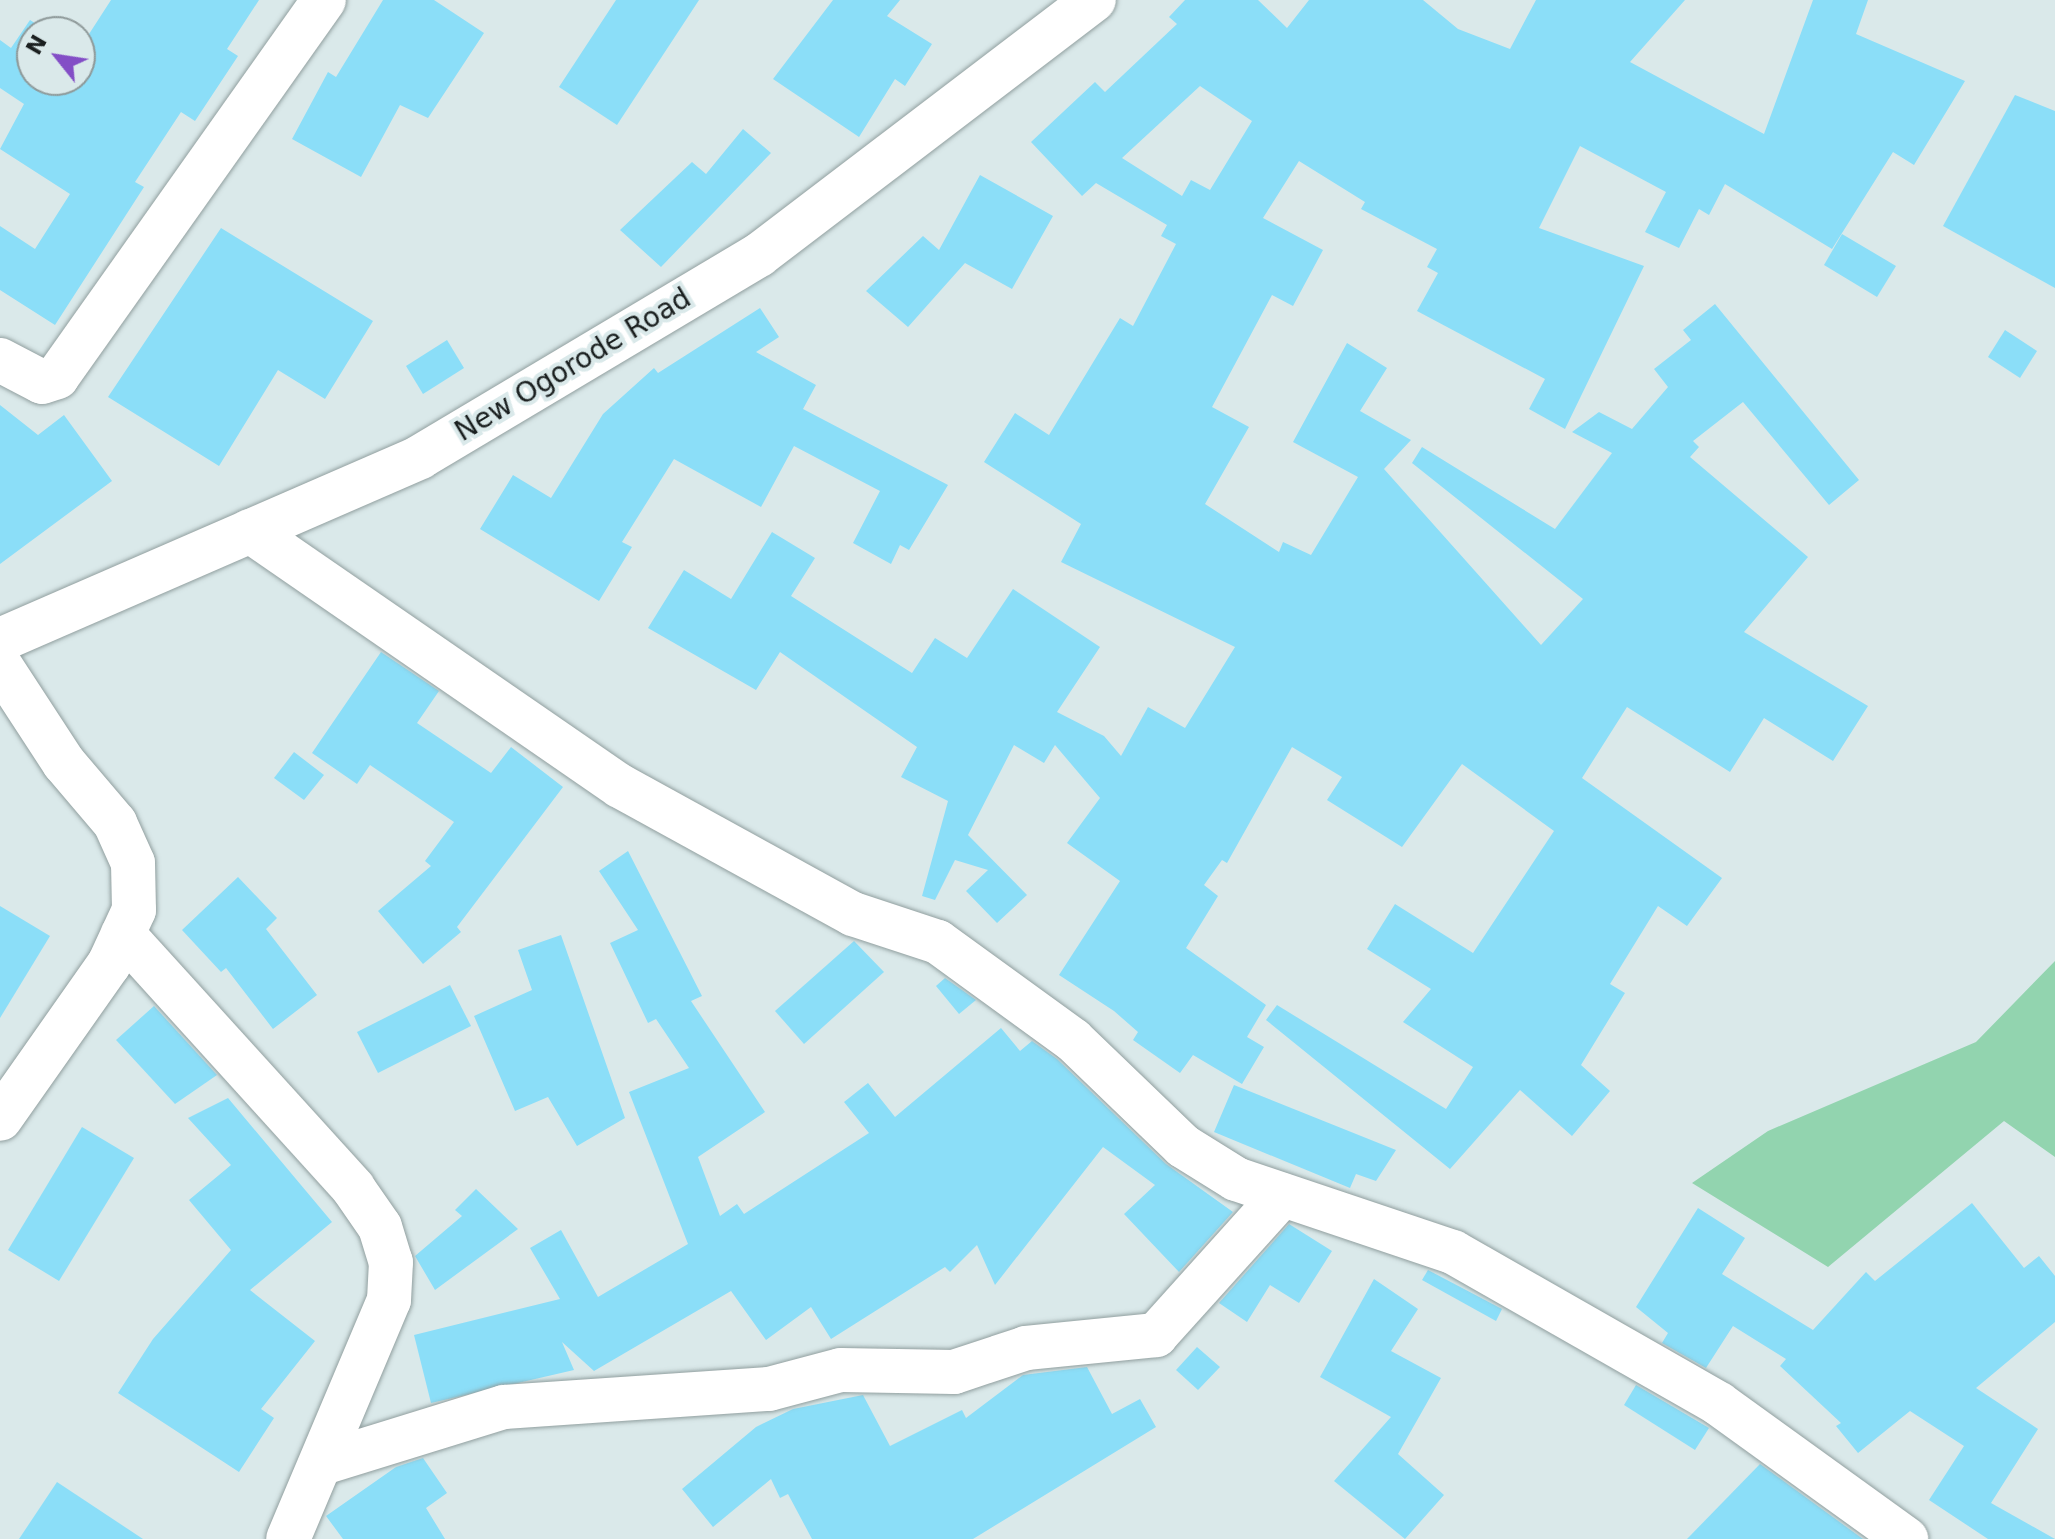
<!DOCTYPE html>
<style>
body{margin:0}
#map{position:relative;width:2055px;height:1539px;overflow:hidden;background:#dae9ea;font-family:"DejaVu Sans",sans-serif}
div>[style]{position:absolute}
.green>*{inset:0;background:#92d4af}
.building>*{inset:0;background:#8bdef8}
.roads{filter:drop-shadow(0 0 2px #919f9f) drop-shadow(0 0 2px #919f9f)}
.minor>*{height:44px;margin:-22px;padding:0 22px;transform-origin:22px;border-radius:22px;background:#fff}
span{translate:-50% -50%;white-space:nowrap;text-align:center;line-height:1.15;-webkit-text-stroke:8px #dae9ea;paint-order:stroke}
.street-label{font-size:28px;color:#1b2020}
.north{position:absolute;left:16px;top:16px;width:80px;height:80px;box-sizing:border-box;background:#dae9ea;border:2px solid #8e9999;border-radius:50%;rotate:300deg;font-size:22px;font-weight:700;line-height:32px;text-align:center;color:#1b2020}
.north::after{content:'';display:block;margin:auto;width:28px;height:36px;background:#834ec6;clip-path:polygon(50% 0,100% 100%,50% 72%,0 100%)}
</style>
<div id="map">
<div class="green">
<div style="clip-path:polygon(2055px 961px,2055px 1157px,2004px 1121px,1828px 1267px,1692px 1183px,1768px 1131px,1976px 1042px)"></div>
</div>
<div class="building">
<div style="clip-path:polygon(111px 0,259px 0,227px 49px,238px 56px,195px 121px,181px 112px,135px 182px,144px 187px,55px 325px,0 290px,0 226px,35px 249px,70px 194px,0 149px,24px 104px,0 88px,0 40px,11px 48px,30px 20px,49px 32px,32px 32px,32px 80px,80px 80px,80px 48px)"></div>
<div style="clip-path:polygon(383px 0,434px 0,484px 33px,428px 118px,400px 105px,361px 177px,292px 139px,328px 72px,336px 77px)"></div>
<div style="clip-path:polygon(616px 0,699px 0,617px 125px,559px 87px)"></div>
<div style="clip-path:polygon(833px 0,900px 0,887px 16px,932px 44px,905px 86px,895px 79px,859px 137px,773px 79px)"></div>
<div style="clip-path:polygon(evenodd,1185px 0,1258px 0,1287px 28px,1309px 0,1423px 0,1458px 29px,1510px 49px,1536px 0,1685px 0,1630px 62px,1764px 134px,1813px 0,1868px 0,1856px 34px,1965px 81px,1914px 165px,1893px 152px,1832px 249px,1725px 184px,1709px 215px,1699px 209px,1679px 248px,1645px 232px,1666px 192px,1580px 146px,1539px 228px,1644px 266px,1565px 429px,1529px 409px,1545px 379px,1417px 311px,1438px 273px,1427px 267px,1437px 249px,1361px 209px,1365px 202px,1299px 161px,1263px 218px,1323px 250px,1293px 306px,1272px 295px,1212px 407px,1249px 427px,1205px 504px,1279px 552px,1283px 542px,1311px 555px,1358px 477px,1293px 442px,1347px 343px,1387px 368px,1360px 411px,1411px 440px,1384px 469px,1541px 645px,1583px 599px,1412px 463px,1422px 447px,1555px 529px,1612px 453px,1572px 432px,1599px 412px,1632px 429px,1668px 387px,1654px 369px,1691px 340px,1683px 330px,1715px 304px,1859px 480px,1829px 505px,1743px 402px,1693px 441px,1699px 447px,1690px 457px,1808px 557px,1744px 632px,1868px 706px,1833px 761px,1764px 718px,1730px 772px,1627px 707px,1582px 778px,1722px 878px,1687px 926px,1658px 906px,1610px 984px,1625px 993px,1581px 1065px,1610px 1091px,1572px 1136px,1520px 1090px,1450px 1169px,1266px 1020px,1277px 1005px,1446px 1109px,1473px 1067px,1403px 1022px,1431px 989px,1367px 949px,1395px 904px,1473px 953px,1554px 831px,1462px 764px,1402px 847px,1327px 800px,1342px 777px,1292px 747px,1227px 863px,1222px 860px,1204px 885px,1218px 896px,1186px 948px,1266px 1005px,1247px 1037px,1264px 1047px,1242px 1084px,1193px 1055px,1180px 1073px,1133px 1040px,1138px 1032px,1114px 1011px,1059px 975px,1120px 881px,1067px 843px,1100px 798px,1055px 745px,1044px 763px,1014px 745px,968px 835px,1027px 895px,997px 923px,966px 891px,988px 870px,955px 860px,935px 900px,922px 896px,948px 801px,901px 777px,917px 747px,780px 652px,756px 690px,648px 628px,684px 570px,731px 599px,772px 532px,815px 558px,791px 596px,912px 673px,935px 638px,967px 658px,1013px 589px,1100px 647px,1057px 712px,1104px 736px,1121px 756px,1148px 707px,1185px 728px,1235px 647px,1061px 562px,1081px 524px,984px 462px,1015px 413px,1049px 435px,1120px 318px,1133px 326px,1176px 244px,1161px 236px,1167px 225px,1096px 183px,1082px 196px,1031px 142px,1095px 82px,1105px 92px,1177px 24px,1169px 17px,1185px 0,1200px 86px,1252px 121px,1210px 190px,1191px 180px,1182px 196px,1122px 158px,1200px 86px)"></div>
<div style="clip-path:polygon(2015px 95px,2055px 111px,2055px 288px,1943px 226px)"></div>
<div style="clip-path:polygon(743px 129px,771px 153px,661px 267px,620px 230px,692px 162px,706px 174px)"></div>
<div style="clip-path:polygon(980px 175px,1053px 216px,1012px 289px,965px 263px,908px 327px,866px 291px,923px 236px,939px 250px)"></div>
<div style="clip-path:polygon(221px 228px,373px 321px,325px 399px,278px 370px,219px 466px,108px 397px)"></div>
<div style="clip-path:polygon(1842px 234px,1896px 266px,1877px 297px,1824px 265px)"></div>
<div style="clip-path:polygon(760px 308px,779px 337px,756px 352px,816px 385px,803px 409px,948px 485px,909px 550px,900px 545px,891px 564px,853px 543px,880px 491px,794px 446px,761px 507px,674px 459px,622px 542px,632px 547px,599px 601px,480px 529px,513px 475px,551px 498px,603px 414px,654px 368px,658px 373px)"></div>
<div style="clip-path:polygon(2005px 330px,2037px 351px,2020px 378px,1988px 357px)"></div>
<div style="clip-path:polygon(447px 340px,464px 368px,423px 394px,406px 366px)"></div>
<div style="clip-path:polygon(0 405px,38px 435px,64px 415px,112px 481px,0 564px)"></div>
<div style="clip-path:polygon(381px 652px,439px 691px,417px 723px,491px 773px,511px 747px,563px 787px,457px 927px,461px 932px,423px 964px,378px 911px,431px 866px,425px 861px,454px 822px,370px 765px,357px 784px,312px 753px)"></div>
<div style="clip-path:polygon(294px 752px,324px 775px,304px 800px,274px 778px)"></div>
<div style="clip-path:polygon(628px 851px,702px 996px,691px 1001px,765px 1112px,698px 1157px,720px 1216px,737px 1204px,744px 1214px,869px 1133px,844px 1102px,868px 1083px,895px 1117px,1001px 1028px,1020px 1051px,1032px 1041px,1057px 1059px,1166px 1164px,1233px 1212px,1179px 1272px,1124px 1214px,1155px 1185px,1103px 1147px,995px 1285px,977px 1245px,950px 1272px,945px 1267px,831px 1339px,811px 1307px,766px 1340px,731px 1291px,594px 1371px,562px 1342px,574px 1370px,431px 1403px,414px 1335px,560px 1299px,530px 1248px,561px 1230px,598px 1297px,688px 1244px,629px 1092px,689px 1068px,656px 1019px,648px 1023px,610px 943px,638px 930px,599px 871px)"></div>
<div style="clip-path:polygon(238px 877px,277px 918px,266px 929px,317px 995px,273px 1029px,226px 968px,221px 972px,182px 930px)"></div>
<div style="clip-path:polygon(0 906px,50px 936px,0 1018px)"></div>
<div style="clip-path:polygon(561px 935px,625px 1118px,577px 1146px,548px 1097px,515px 1111px,474px 1016px,532px 990px,518px 950px)"></div>
<div style="clip-path:polygon(854px 941px,884px 972px,804px 1044px,775px 1011px)"></div>
<div style="clip-path:polygon(945px 978px,976px 1000px,959px 1014px,936px 986px)"></div>
<div style="clip-path:polygon(450px 985px,471px 1026px,378px 1073px,357px 1032px)"></div>
<div style="clip-path:polygon(154px 1006px,217px 1075px,175px 1104px,116px 1040px)"></div>
<div style="clip-path:polygon(1234px 1085px,1396px 1150px,1376px 1181px,1356px 1174px,1350px 1188px,1214px 1132px)"></div>
<div style="clip-path:polygon(228px 1098px,332px 1222px,250px 1290px,315px 1341px,261px 1409px,274px 1418px,239px 1472px,118px 1393px,153px 1339px,231px 1250px,189px 1200px,231px 1165px,188px 1118px)"></div>
<div style="clip-path:polygon(82px 1127px,134px 1158px,59px 1281px,8px 1250px)"></div>
<div style="clip-path:polygon(476px 1189px,518px 1229px,435px 1290px,415px 1256px,462px 1216px,455px 1210px)"></div>
<div style="clip-path:polygon(1972px 1203px,2024px 1268px,2039px 1256px,2055px 1276px,2055px 1322px,1976px 1388px,2038px 1429px,1991px 1503px,2055px 1539px,1988px 1539px,1929px 1500px,1964px 1446px,1910px 1411px,1858px 1453px,1836px 1426px,1841px 1423px,1780px 1366px,1786px 1359px,1733px 1326px,1706px 1368px,1662px 1343px,1668px 1333px,1636px 1307px,1698px 1208px,1745px 1238px,1722px 1274px,1813px 1330px,1866px 1272px,1875px 1281px)"></div>
<div style="clip-path:polygon(1289px 1224px,1332px 1251px,1299px 1303px,1270px 1285px,1247px 1322px,1219px 1303px)"></div>
<div style="clip-path:polygon(1428px 1270px,1502px 1309px,1496px 1321px,1422px 1280px)"></div>
<div style="clip-path:polygon(1374px 1279px,1418px 1309px,1391px 1351px,1441px 1378px,1398px 1454px,1444px 1495px,1405px 1539px,1334px 1481px,1391px 1417px,1320px 1377px)"></div>
<div style="clip-path:polygon(1197px 1347px,1220px 1367px,1198px 1390px,1176px 1370px)"></div>
<div style="clip-path:polygon(1087px 1367px,1112px 1414px,1140px 1399px,1156px 1427px,973px 1539px,812px 1539px,788px 1494px,780px 1498px,771px 1479px,713px 1527px,682px 1489px,756px 1427px,793px 1409px,863px 1395px,890px 1446px,962px 1410px,966px 1418px,1023px 1375px)"></div>
<div style="clip-path:polygon(1636px 1385px,1709px 1428px,1695px 1450px,1624px 1405px)"></div>
<div style="clip-path:polygon(423px 1458px,447px 1493px,426px 1508px,445px 1539px,343px 1539px,326px 1516px,396px 1467px)"></div>
<div style="clip-path:polygon(1760px 1464px,1863px 1539px,1687px 1539px)"></div>
<div style="clip-path:polygon(57px 1482px,143px 1539px,19px 1539px)"></div>
</div>
<div class="roads">
<div class="minor">
<div style="left:0;top:360px;width:47px;rotate:27.6deg"></div>
<div style="left:42px;top:382px;width:16px;rotate:-18deg"></div>
<div style="left:57px;top:377px;width:462px;rotate:-54.7deg"></div>
<div style="left:250px;top:531px;width:449px;rotate:34.6deg"></div>
<div style="left:620px;top:786px;width:266px;rotate:28.8deg"></div>
<div style="left:853px;top:914px;width:89px;rotate:18.2deg"></div>
<div style="left:938px;top:942px;width:167px;rotate:36deg"></div>
<div style="left:1073px;top:1040px;width:153px;rotate:43.9deg"></div>
<div style="left:1183px;top:1146px;width:62px;rotate:31.9deg"></div>
<div style="left:1236px;top:1179px;width:229px;rotate:18.6deg"></div>
<div style="left:1453px;top:1252px;width:306px;rotate:29.7deg"></div>
<div style="left:1719px;top:1404px;width:231px;rotate:35.8deg"></div>
<div style="left:0;top:640px;width:458px;rotate:-23.5deg"></div>
<div style="left:420px;top:457px;width:395px;rotate:-30.8deg"></div>
<div style="left:759px;top:255px;width:421px;rotate:-37.3deg"></div>
<div style="left:0;top:665px;width:117px;rotate:56.9deg"></div>
<div style="left:64px;top:763px;width:79px;rotate:49.6deg"></div>
<div style="left:115px;top:823px;width:44px;rotate:65.8deg"></div>
<div style="left:133px;top:863px;width:47px;rotate:88.8deg"></div>
<div style="left:134px;top:910px;width:60px;rotate:114.8deg"></div>
<div style="left:109px;top:964px;width:189px;rotate:125.1deg"></div>
<div style="left:123px;top:934px;width:343px;rotate:47.8deg"></div>
<div style="left:353px;top:1188px;width:47px;rotate:55.3deg"></div>
<div style="left:380px;top:1227px;width:37px;rotate:73deg"></div>
<div style="left:391px;top:1262px;width:38px;rotate:93deg"></div>
<div style="left:389px;top:1300px;width:259px;rotate:112.9deg"></div>
<div style="left:326px;top:1462px;width:186px;rotate:-17.2deg"></div>
<div style="left:504px;top:1407px;width:266px;rotate:-3.9deg"></div>
<div style="left:769px;top:1389px;width:74px;rotate:-14.8deg"></div>
<div style="left:841px;top:1370px;width:113px;rotate:1deg"></div>
<div style="left:954px;top:1372px;width:76px;rotate:-18.4deg"></div>
<div style="left:1026px;top:1348px;width:131px;rotate:-5.7deg"></div>
<div style="left:1156px;top:1335px;width:188px;rotate:-48deg"></div>
</div>
</div>
<div class="street-label">
<span style="left:573px;top:365px;rotate:-31deg">New Ogorode Road</span>
</div>
<div class="north">N</div>
</div>
